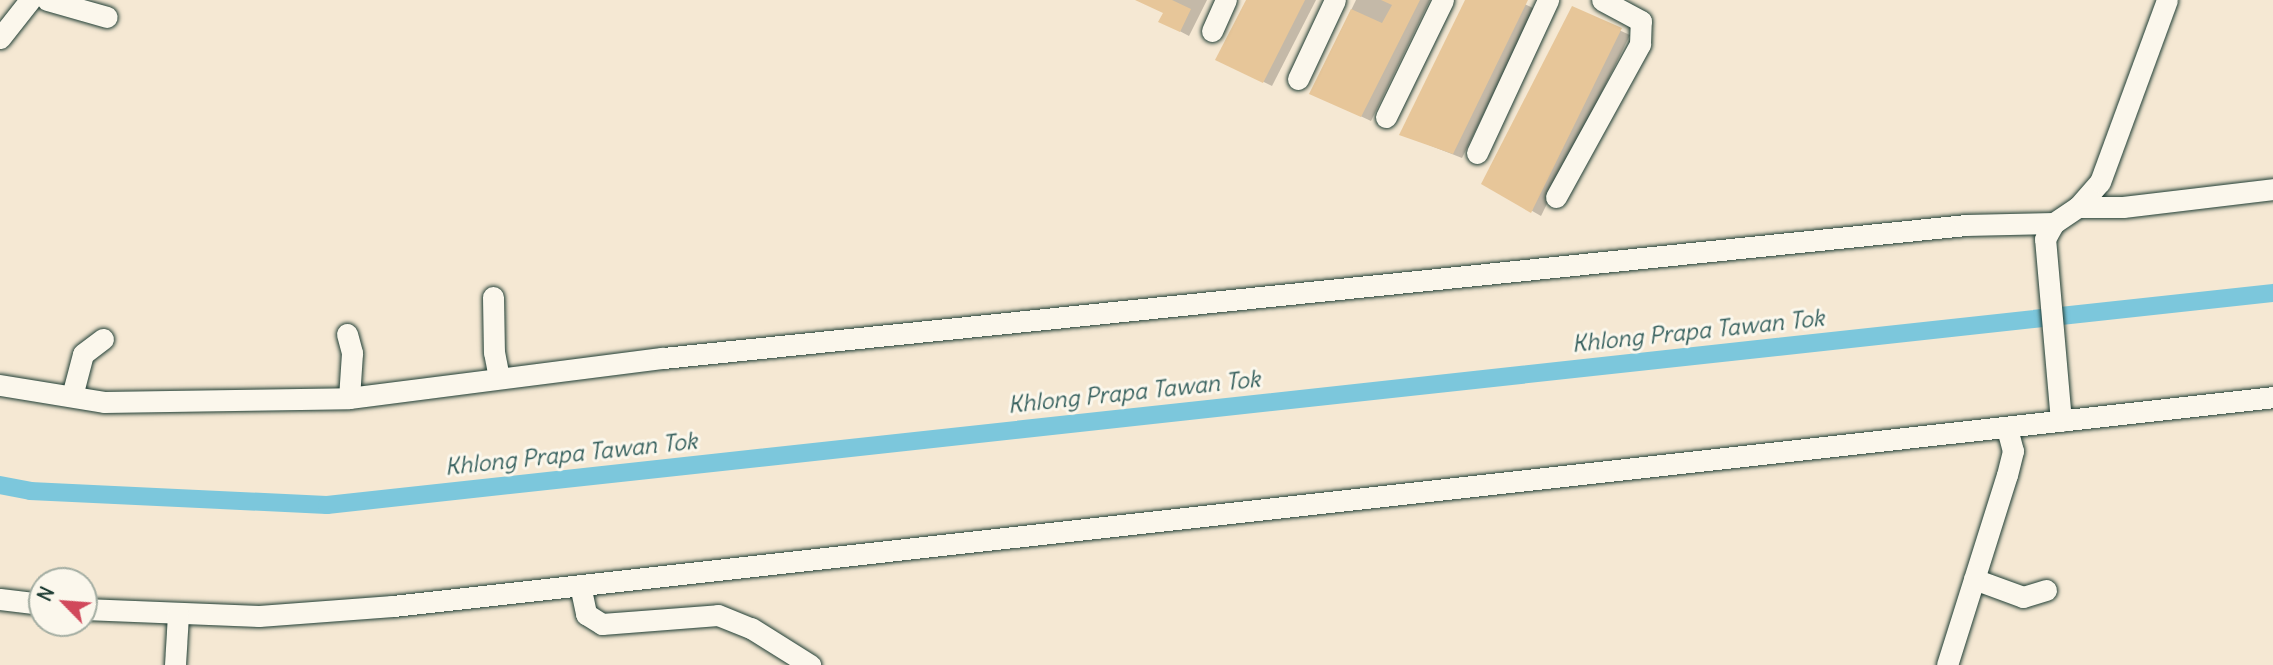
<!DOCTYPE html>
<style>
body{margin:0}
#map{position:relative;width:2273px;height:665px;overflow:hidden;background:#f5e8d3;font-family:Delius,sans-serif}
div>[style]{position:absolute}
.shadow>*{inset:0;background:#0003}
.canal>*{height:18px;margin:-9px;padding:0 9px;transform-origin:9px;border-radius:9px;background:#7cc7dc}
.building>*{inset:0;background:#e7c699}
.roads{filter:drop-shadow(0 0 2px #1f3d34) drop-shadow(0 0 2px #1f3d34)}
.minor>*{height:21px;margin:-10.5px;padding:0 10.5px;transform-origin:10.5px;border-radius:10.5px;background:#fbf7ec}
span{translate:-50% -50%;white-space:nowrap;text-align:center;line-height:1.15;-webkit-text-stroke:6px #fbf7ec;paint-order:stroke}
.water-label{font-size:23px;color:#36605e;font-style:italic}
.north{position:absolute;left:28px;top:567px;width:70px;height:70px;box-sizing:border-box;background:#fbf7ec;border:2px solid #a3ada2;border-radius:50%;rotate:295deg;font-size:19px;font-weight:700;line-height:28px;text-align:center;color:#1f3d34}
.north::after{content:'';display:block;margin:auto;width:24px;height:32px;background:#d1495b;clip-path:polygon(50% 0,100% 100%,50% 72%,0 100%)}
</style>
<div id="map">
<div class="shadow">
<div style="clip-path:polygon(1138px 0,1207px 0,1189px 36px,1170px 26px,1165px 13px)"></div>
<div style="clip-path:polygon(1247px 0,1316px 0,1272px 86px,1227px 64px)"></div>
<div style="clip-path:polygon(1356px 0,1430px 0,1371px 121px,1311px 93px)"></div>
<div style="clip-path:polygon(1467px 0,1516px 0,1535px 9px,1462px 158px,1401px 134px)"></div>
<div style="clip-path:polygon(1572px 9px,1630px 35px,1541px 216px,1484px 183px)"></div>
</div>
<div class="canal">
<div style="left:0;top:485px;width:31px;rotate:11deg"></div>
<div style="left:30px;top:491px;width:297px;rotate:2.7deg"></div>
<div style="left:327px;top:505px;width:1958px;rotate:-6.22deg"></div>
</div>
<div class="building">
<div style="clip-path:polygon(1135px 0,1172px 0,1191px 9px,1180px 32px,1158px 22px,1163px 13px)"></div>
<div style="clip-path:polygon(1246px 0,1305px 0,1263px 83px,1215px 60px)"></div>
<div style="clip-path:polygon(1381px 0,1420px 0,1361px 117px,1309px 94px,1351px 9px,1382px 23px,1392px 5px)"></div>
<div style="clip-path:polygon(1465px 0,1528px 0,1453px 154px,1399px 135px)"></div>
<div style="clip-path:polygon(1572px 6px,1622px 28px,1531px 213px,1481px 184px)"></div>
</div>
<div class="roads">
<div class="minor">
<div style="left:47px;top:0;width:62px;rotate:15.8deg"></div>
<div style="left:1212px;top:31px;width:34px;rotate:-66deg"></div>
<div style="left:0;top:38px;width:48px;rotate:-51.7deg"></div>
<div style="left:1298px;top:79px;width:87px;rotate:-64.9deg"></div>
<div style="left:1386px;top:117px;width:130px;rotate:-64deg"></div>
<div style="left:1477px;top:153px;width:169px;rotate:-65.1deg"></div>
<div style="left:1556px;top:197px;width:175px;rotate:-61.2deg"></div>
<div style="left:1640px;top:44px;width:23px;rotate:-88deg"></div>
<div style="left:1641px;top:21px;width:44px;rotate:-151.7deg"></div>
<div style="left:2078px;top:207px;width:45px"></div>
<div style="left:2123px;top:207px;width:151px;rotate:-6.8deg"></div>
<div style="left:493px;top:297px;width:55px;rotate:89deg"></div>
<div style="left:494px;top:352px;width:26px;rotate:79deg"></div>
<div style="left:347px;top:334px;width:20px;rotate:75deg"></div>
<div style="left:352px;top:353px;width:45px;rotate:93.8deg"></div>
<div style="left:0;top:385px;width:105px;rotate:9.3deg"></div>
<div style="left:104px;top:402px;width:245px;rotate:-0.9deg"></div>
<div style="left:349px;top:398px;width:317px;rotate:-7.3deg"></div>
<div style="left:663px;top:358px;width:1309px;rotate:-5.83deg"></div>
<div style="left:1965px;top:225px;width:89px;rotate:-1.3deg"></div>
<div style="left:72px;top:396px;width:43px;rotate:-75.3deg"></div>
<div style="left:83px;top:354px;width:25px;rotate:-37deg"></div>
<div style="left:2061px;top:421px;width:183px;rotate:-95deg"></div>
<div style="left:2045px;top:239px;width:18px;rotate:-61deg"></div>
<div style="left:2054px;top:223px;width:29px;rotate:-34deg"></div>
<div style="left:2078px;top:207px;width:33px;rotate:-49deg"></div>
<div style="left:2100px;top:182px;width:194px;rotate:-69.8deg"></div>
<div style="left:1974px;top:579px;width:52px;rotate:20.2deg"></div>
<div style="left:2023px;top:597px;width:24px;rotate:-17deg"></div>
<div style="left:580px;top:585px;width:30px;rotate:78deg"></div>
<div style="left:586px;top:614px;width:19px;rotate:32deg"></div>
<div style="left:602px;top:624px;width:116px;rotate:-4.4deg"></div>
<div style="left:718px;top:615px;width:35px;rotate:22deg"></div>
<div style="left:751px;top:628px;width:70px;rotate:32.1deg"></div>
<div style="left:0;top:599px;width:42px;rotate:6.8deg"></div>
<div style="left:84px;top:609px;width:175px;rotate:2.3deg"></div>
<div style="left:259px;top:616px;width:134px;rotate:-4.3deg"></div>
<div style="left:393px;top:606px;width:1892px;rotate:-6.34deg"></div>
<div style="left:175px;top:665px;width:50px;rotate:-86.6deg"></div>
<div style="left:1947px;top:665px;width:199px;rotate:-72.5deg"></div>
<div style="left:2007px;top:475px;width:25px;rotate:-76deg"></div>
<div style="left:2013px;top:451px;width:24px;rotate:-105deg"></div>
</div>
</div>
<div class="water-label">
<span style="left:1698px;top:331px;rotate:-6deg">Khlong Prapa Tawan Tok</span>
<span style="left:1134px;top:392px;rotate:-6deg">Khlong Prapa Tawan Tok</span>
<span style="left:571px;top:454px;rotate:-6deg">Khlong Prapa Tawan Tok</span>
</div>
<div class="north">N</div>
</div>
